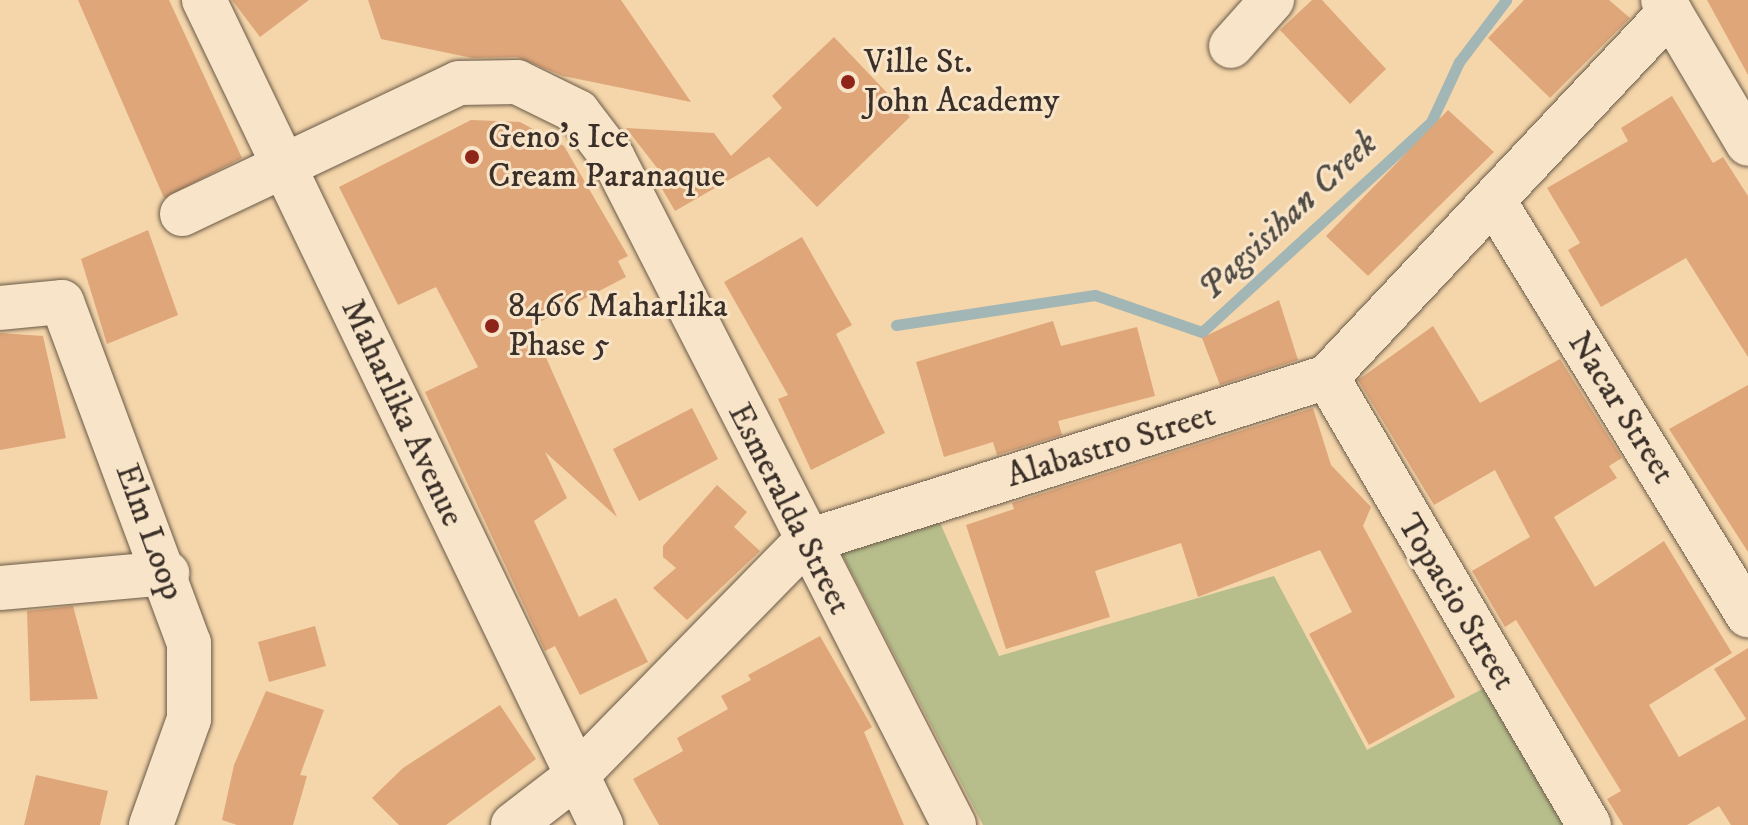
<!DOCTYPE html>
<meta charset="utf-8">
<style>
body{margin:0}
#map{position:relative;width:1748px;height:825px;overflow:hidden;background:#f5d6aa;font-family:"IM FELL DW Pica",serif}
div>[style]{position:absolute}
.green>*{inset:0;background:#b7be8c}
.stream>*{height:11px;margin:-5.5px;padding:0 5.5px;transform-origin:5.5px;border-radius:5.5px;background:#a2b6b5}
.building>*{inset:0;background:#dfa67a}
.roads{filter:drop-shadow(0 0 2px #6a5a49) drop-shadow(0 0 2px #6a5a49)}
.minor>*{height:44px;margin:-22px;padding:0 22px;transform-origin:22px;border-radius:22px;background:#f8e4c8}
.dots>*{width:22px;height:22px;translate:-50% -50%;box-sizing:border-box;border:4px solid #f8e4c8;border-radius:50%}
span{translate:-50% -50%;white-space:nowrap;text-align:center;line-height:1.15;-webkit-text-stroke:6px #f8e4c8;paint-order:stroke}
.poi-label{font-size:34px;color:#3b3029}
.left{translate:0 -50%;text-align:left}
.street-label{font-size:34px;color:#3b3029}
.water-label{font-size:36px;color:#504b45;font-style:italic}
</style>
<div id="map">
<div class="green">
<div style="clip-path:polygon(937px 516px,999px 656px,1274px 576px,1367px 750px,1486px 687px,1569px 825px,983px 825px,841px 552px)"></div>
</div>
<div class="stream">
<div style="left:896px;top:325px;width:201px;rotate:-8.6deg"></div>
<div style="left:1095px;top:295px;width:113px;rotate:19.1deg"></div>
<div style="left:1202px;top:332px;width:311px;rotate:-42.5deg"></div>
<div style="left:1431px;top:122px;width:66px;rotate:-65deg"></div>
<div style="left:1459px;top:62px;width:78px;rotate:-52.8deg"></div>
</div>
<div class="building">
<div style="clip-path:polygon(78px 0,169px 0,242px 158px,164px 198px)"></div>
<div style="clip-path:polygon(232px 0,309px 0,260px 37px)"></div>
<div style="clip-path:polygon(368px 0,621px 0,691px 102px,563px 76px,517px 57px,472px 58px,381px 39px)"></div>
<div style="clip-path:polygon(1312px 0,1322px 0,1386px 69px,1350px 104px,1280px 30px)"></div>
<div style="clip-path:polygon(1524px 0,1609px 0,1630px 18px,1550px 98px,1488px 38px)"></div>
<div style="clip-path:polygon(1707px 0,1748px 0,1748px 75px)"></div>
<div style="clip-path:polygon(834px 37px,910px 117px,817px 207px,769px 157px,675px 211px,655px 177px,661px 173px,626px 128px,714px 133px,731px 156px,782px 108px,772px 96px)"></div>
<div style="clip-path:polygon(1672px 96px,1713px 163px,1723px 157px,1748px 196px,1748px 357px,1686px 258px,1601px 307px,1568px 250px,1580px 243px,1547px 188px,1628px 141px,1621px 128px)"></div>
<div style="clip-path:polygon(1448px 110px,1494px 152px,1368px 276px,1326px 236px)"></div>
<div style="clip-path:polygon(471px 120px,520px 122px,564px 146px,628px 256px,618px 261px,626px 277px,532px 326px,617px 517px,545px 452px,567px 498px,534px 521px,579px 617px,616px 598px,648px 662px,580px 695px,555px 646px,545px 651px,425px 392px,478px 367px,436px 287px,398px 305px,339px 187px)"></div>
<div style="clip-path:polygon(148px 230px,178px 315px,107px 344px,81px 259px)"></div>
<div style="clip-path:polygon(802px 237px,852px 325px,836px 334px,885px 433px,811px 470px,778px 399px,788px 395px,724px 282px)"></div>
<div style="clip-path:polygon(1279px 300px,1298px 360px,1220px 385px,1202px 338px)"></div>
<div style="clip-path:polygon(1053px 321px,1061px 346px,1137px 327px,1155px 396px,1058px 421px,1062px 435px,997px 455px,993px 442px,944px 457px,916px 362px)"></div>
<div style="clip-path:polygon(1433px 326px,1480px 403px,1560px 359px,1622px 458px,1609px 466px,1617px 478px,1554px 517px,1595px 587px,1664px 541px,1732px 653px,1649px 705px,1679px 757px,1746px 719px,1714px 669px,1748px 648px,1748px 825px,1731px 825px,1719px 806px,1687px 825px,1623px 825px,1607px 799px,1621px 791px,1516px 620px,1505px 627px,1472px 571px,1530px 537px,1495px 470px,1434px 505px,1358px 380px)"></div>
<div style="clip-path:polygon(0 333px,43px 336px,66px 438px,0 450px)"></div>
<div style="clip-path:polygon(1748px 385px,1748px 552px,1669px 429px)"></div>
<div style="clip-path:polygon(692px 408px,718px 459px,639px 501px,613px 449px)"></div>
<div style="clip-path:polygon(1313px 408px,1331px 465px,1371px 507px,1363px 526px,1455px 697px,1369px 745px,1309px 634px,1352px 612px,1320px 550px,1198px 597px,1181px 543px,1095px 571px,1110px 617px,1006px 649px,966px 525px,1014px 509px,1012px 503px)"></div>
<div style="clip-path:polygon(717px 485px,747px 512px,734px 527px,760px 551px,687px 620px,653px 588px,676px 568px,663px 557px,663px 546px)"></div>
<div style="clip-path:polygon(73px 606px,98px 699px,30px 701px,27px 611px)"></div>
<div style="clip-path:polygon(315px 626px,326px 666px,269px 682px,258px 642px)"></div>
<div style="clip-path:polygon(820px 636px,872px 727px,864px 732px,904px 825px,659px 825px,633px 779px,683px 751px,677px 738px,728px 709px,721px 696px,751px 680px,748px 675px)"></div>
<div style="clip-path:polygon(266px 691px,324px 710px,300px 775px,307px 776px,293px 825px,237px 825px,222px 820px,234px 765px)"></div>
<div style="clip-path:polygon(500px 705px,536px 759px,446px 825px,399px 825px,372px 798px,403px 768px)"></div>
<div style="clip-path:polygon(36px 775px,108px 791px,100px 825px,24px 825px)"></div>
</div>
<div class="roads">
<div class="minor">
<div style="left:204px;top:0;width:916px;rotate:64.3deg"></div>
<div style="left:1663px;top:0;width:167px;rotate:59.4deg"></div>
<div style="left:1231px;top:46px;width:62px;rotate:-48.3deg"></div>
<div style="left:1494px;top:201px;width:486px;rotate:58.5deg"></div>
<div style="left:182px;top:214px;width:306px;rotate:-25.3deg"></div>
<div style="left:459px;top:83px;width:58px;rotate:-1deg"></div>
<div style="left:517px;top:82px;width:68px;rotate:26.2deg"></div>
<div style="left:578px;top:112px;width:58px;rotate:52.7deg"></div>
<div style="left:613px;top:158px;width:749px;rotate:62.92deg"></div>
<div style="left:0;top:308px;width:62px;rotate:-5.5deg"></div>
<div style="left:62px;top:302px;width:364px;rotate:69.6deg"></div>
<div style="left:189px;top:643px;width:76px;rotate:90deg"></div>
<div style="left:189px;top:719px;width:113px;rotate:109.7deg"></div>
<div style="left:1327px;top:377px;width:519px;rotate:59.68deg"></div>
<div style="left:0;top:588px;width:168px;rotate:-5.1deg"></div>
<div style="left:513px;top:825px;width:78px;rotate:-37.7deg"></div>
<div style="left:575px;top:777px;width:329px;rotate:-45.6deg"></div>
<div style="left:805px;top:542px;width:547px;rotate:-17.54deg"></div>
<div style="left:1327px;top:377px;width:501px;rotate:-46.78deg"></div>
</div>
</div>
<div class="dots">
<div style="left:848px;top:82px;background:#8f2418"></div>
<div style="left:472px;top:157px;background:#8f2418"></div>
<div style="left:492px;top:326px;background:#8f2418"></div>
</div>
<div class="poi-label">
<span class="left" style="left:864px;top:82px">Ville St.<br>John Academy</span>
<span class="left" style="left:488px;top:157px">Geno’s Ice<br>Cream Paranaque</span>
<span class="left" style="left:508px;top:326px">8466 Maharlika<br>Phase 5</span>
</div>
<div class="street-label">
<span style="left:1621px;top:408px;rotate:58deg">Nacar Street</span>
<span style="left:402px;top:413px;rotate:65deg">Maharlika Avenue</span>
<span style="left:1111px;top:446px;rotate:-17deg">Alabastro Street</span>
<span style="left:789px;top:509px;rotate:63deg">Esmeralda Street</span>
<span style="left:149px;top:532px;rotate:70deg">Elm Loop</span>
<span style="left:1456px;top:602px;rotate:59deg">Topacio Street</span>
</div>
<div class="water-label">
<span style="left:1288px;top:216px;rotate:-43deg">Pagsisihan Creek</span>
</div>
</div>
